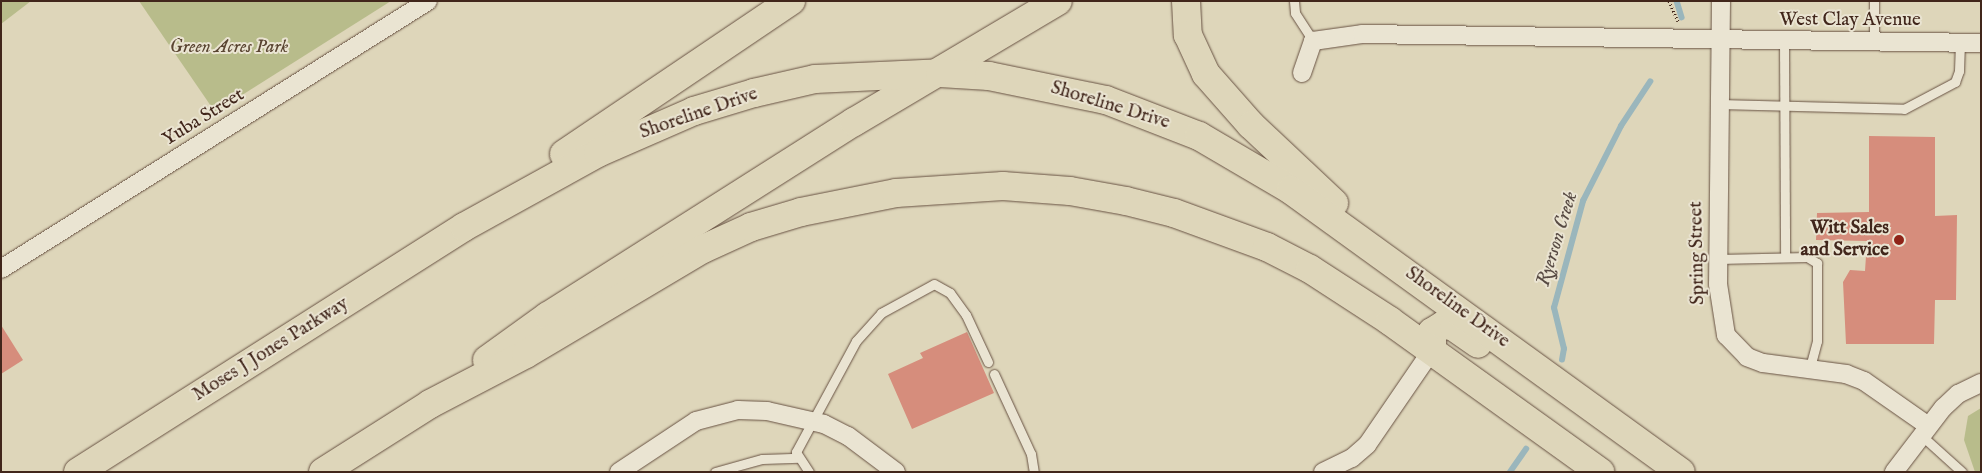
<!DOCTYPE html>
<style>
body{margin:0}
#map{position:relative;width:1982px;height:473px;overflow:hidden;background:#ded6ba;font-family:"IM FELL English",serif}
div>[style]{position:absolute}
.green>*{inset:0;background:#b8bc8b}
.stream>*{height:5.5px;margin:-2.75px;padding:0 2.75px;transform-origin:2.75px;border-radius:2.75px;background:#9ab6bc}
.building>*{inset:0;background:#d68d7c}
.path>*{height:3px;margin-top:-1.5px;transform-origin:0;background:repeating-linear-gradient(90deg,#41261b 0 1px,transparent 0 3.5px)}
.roads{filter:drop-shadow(0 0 1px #685243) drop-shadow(0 0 1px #685243)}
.lane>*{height:9px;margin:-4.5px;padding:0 4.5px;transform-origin:4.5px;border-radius:4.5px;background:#eae4d2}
.street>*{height:18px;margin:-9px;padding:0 9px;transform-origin:9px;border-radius:9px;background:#eae4d2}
.highway>*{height:28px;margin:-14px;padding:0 14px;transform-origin:14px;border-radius:14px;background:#ded6ba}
.dots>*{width:14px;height:14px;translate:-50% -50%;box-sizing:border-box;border:2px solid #eae4d2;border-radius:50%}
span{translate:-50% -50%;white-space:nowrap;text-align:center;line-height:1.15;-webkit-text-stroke:4px #eae4d2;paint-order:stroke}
.street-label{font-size:19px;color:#41261b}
.park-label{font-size:19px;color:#594431;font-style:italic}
.poi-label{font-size:19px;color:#41261b;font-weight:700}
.right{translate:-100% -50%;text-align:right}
.water-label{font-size:20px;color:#574a43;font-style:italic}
.frame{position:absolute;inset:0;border:2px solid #41261b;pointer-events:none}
</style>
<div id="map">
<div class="green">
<div style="clip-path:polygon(1px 1px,31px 1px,1px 24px)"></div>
<div style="clip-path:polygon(139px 1px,391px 1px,215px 112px)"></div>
<div style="clip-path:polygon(1981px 408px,1981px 472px,1975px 472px,1964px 440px,1968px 416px)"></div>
</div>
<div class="stream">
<div style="left:1677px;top:1px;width:17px;rotate:73deg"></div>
<div style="left:1562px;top:360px;width:11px;rotate:-80deg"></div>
<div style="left:1564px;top:349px;width:42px;rotate:-103.7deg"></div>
<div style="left:1554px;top:308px;width:111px;rotate:-74.8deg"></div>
<div style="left:1583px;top:201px;width:84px;rotate:-63.1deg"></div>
<div style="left:1621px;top:126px;width:53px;rotate:-56.6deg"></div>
<div style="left:1510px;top:472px;width:28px;rotate:-55deg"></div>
</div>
<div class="building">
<div style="clip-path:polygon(1869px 136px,1935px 137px,1935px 216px,1957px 215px,1956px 300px,1935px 300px,1934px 344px,1846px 344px,1843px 282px,1850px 270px,1865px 271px,1867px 241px,1816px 240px,1817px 213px,1869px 212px)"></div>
<div style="clip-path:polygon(1px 325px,23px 360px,1px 374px)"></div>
<div style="clip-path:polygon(967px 332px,994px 393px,912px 429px,888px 374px,923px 358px,920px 353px)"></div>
</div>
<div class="path">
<div style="left:1669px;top:1px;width:22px;rotate:66deg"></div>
</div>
<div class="roads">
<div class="lane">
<div style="left:1294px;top:1px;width:12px;rotate:85deg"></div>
<div style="left:1295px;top:13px;width:33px;rotate:57deg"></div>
<div style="left:1784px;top:42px;width:215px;rotate:89.7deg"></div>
<div style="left:1874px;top:42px;width:41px;rotate:-90deg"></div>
<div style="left:1719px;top:104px;width:185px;rotate:1.5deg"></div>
<div style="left:1904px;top:109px;width:58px;rotate:-27.9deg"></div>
<div style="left:1955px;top:82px;width:12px;rotate:-70deg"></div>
<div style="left:1959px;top:71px;width:28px;rotate:-88deg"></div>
<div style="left:1718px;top:259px;width:89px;rotate:-1.3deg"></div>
<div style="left:1807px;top:257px;width:12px;rotate:31deg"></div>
<div style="left:1817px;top:263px;width:78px;rotate:90deg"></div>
<div style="left:1817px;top:341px;width:30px;rotate:105deg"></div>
<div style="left:994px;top:374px;width:88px;rotate:65.2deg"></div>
<div style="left:1031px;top:454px;width:18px;rotate:81deg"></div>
<div style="left:1921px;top:435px;width:55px;rotate:42.1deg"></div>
<div style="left:715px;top:472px;width:49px;rotate:-15.5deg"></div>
<div style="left:762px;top:459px;width:37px;rotate:-2deg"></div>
<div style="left:809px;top:472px;width:24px;rotate:-123deg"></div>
<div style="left:796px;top:452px;width:126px;rotate:-61.6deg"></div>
<div style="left:856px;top:341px;width:38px;rotate:-48deg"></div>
<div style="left:881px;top:313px;width:60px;rotate:-28.7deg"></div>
<div style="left:934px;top:284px;width:18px;rotate:29deg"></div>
<div style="left:950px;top:293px;width:27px;rotate:54deg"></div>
<div style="left:966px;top:315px;width:52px;rotate:64.9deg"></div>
</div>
<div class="street">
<div style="left:1721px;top:1px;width:283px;rotate:90.6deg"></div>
<div style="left:1718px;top:284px;width:52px;rotate:81.1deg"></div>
<div style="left:1726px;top:335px;width:30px;rotate:46deg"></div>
<div style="left:1747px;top:357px;width:17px;rotate:21deg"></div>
<div style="left:1763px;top:363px;width:84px;rotate:7.5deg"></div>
<div style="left:1846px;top:374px;width:19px;rotate:21deg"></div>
<div style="left:1864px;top:381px;width:77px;rotate:34.9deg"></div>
<div style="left:1302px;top:73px;width:34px;rotate:-71deg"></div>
<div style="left:1313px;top:41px;width:49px;rotate:-8.1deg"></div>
<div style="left:1362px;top:34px;width:619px;rotate:0.83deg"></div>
<div style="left:1px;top:269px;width:504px;rotate:-32.11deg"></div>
<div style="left:619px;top:472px;width:92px;rotate:-33.5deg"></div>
<div style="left:696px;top:421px;width:43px;rotate:-14.7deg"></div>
<div style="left:738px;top:410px;width:29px;rotate:2deg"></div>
<div style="left:767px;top:411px;width:58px;rotate:12.8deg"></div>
<div style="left:824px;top:424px;width:27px;rotate:27deg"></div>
<div style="left:848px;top:436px;width:60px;rotate:36.9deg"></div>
<div style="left:1323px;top:472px;width:32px;rotate:-26deg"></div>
<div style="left:1352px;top:458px;width:20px;rotate:-41deg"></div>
<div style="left:1367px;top:445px;width:115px;rotate:-55.6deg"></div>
<div style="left:1894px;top:472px;width:81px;rotate:-52.6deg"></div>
<div style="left:1943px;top:408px;width:21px;rotate:-43deg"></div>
<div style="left:1958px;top:394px;width:25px;rotate:-26deg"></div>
</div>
<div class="highway">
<div style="left:1186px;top:1px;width:34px;rotate:87deg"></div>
<div style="left:1188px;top:35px;width:43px;rotate:65.2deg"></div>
<div style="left:1206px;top:74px;width:68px;rotate:48.6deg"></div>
<div style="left:1251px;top:125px;width:114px;rotate:43.2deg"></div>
<div style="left:564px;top:154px;width:274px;rotate:-34deg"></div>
<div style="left:1432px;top:350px;width:18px;rotate:-90deg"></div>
<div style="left:1432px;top:332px;width:15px;rotate:-32deg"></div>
<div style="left:1445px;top:324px;width:9px;rotate:18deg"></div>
<div style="left:1454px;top:327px;width:29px;rotate:35deg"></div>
<div style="left:487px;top:360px;width:75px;rotate:-35.8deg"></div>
<div style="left:548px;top:316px;width:362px;rotate:-32.4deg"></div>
<div style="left:854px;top:122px;width:237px;rotate:-30.7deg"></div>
<div style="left:78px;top:472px;width:457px;rotate:-32.4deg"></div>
<div style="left:464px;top:227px;width:153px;rotate:-28.9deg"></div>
<div style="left:598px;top:153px;width:105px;rotate:-23.6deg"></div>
<div style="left:694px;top:111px;width:63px;rotate:-16.7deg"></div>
<div style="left:754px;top:93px;width:63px;rotate:-12.9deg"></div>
<div style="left:815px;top:79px;width:125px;rotate:-2.7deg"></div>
<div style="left:940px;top:73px;width:49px;rotate:3.5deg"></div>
<div style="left:989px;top:76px;width:119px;rotate:11.6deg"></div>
<div style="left:1106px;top:100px;width:100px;rotate:21.2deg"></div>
<div style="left:1199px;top:136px;width:107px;rotate:30.4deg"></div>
<div style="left:1291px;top:190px;width:481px;rotate:35.9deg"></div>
<div style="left:323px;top:472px;width:127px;rotate:-32.4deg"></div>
<div style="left:430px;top:404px;width:108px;rotate:-27.5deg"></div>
<div style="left:526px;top:354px;width:206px;rotate:-30.7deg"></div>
<div style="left:703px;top:249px;width:53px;rotate:-24.6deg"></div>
<div style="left:751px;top:227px;width:52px;rotate:-16.7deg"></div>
<div style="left:801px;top:212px;width:97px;rotate:-11.3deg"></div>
<div style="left:896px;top:193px;width:107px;rotate:-3.7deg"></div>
<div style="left:1003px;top:186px;width:67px;rotate:4.3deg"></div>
<div style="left:1070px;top:191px;width:57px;rotate:10.1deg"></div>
<div style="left:1126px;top:201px;width:49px;rotate:14deg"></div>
<div style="left:1174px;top:213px;width:99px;rotate:20.1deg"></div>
<div style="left:1267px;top:247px;width:48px;rotate:27.1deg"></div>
<div style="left:1310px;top:269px;width:95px;rotate:33deg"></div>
<div style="left:1390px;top:321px;width:259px;rotate:35.7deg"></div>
</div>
</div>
<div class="dots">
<div style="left:1899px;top:240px;background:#8f2418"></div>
</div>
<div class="street-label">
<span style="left:1850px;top:21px">West Clay Avenue</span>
<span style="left:1110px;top:106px;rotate:17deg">Shoreline Drive</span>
<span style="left:699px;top:114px;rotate:-19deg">Shoreline Drive</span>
<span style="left:204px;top:118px;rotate:-32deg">Yuba Street</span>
<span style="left:1698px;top:253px;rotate:-91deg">Spring Street</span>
<span style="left:1457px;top:308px;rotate:36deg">Shoreline Drive</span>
<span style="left:271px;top:350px;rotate:-32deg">Moses J Jones Parkway</span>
</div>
<div class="park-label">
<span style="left:229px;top:48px">Green Acres Park</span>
</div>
<div class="poi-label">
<span class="right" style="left:1889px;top:240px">Witt Sales<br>and Service</span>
</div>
<div class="water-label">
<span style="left:1557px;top:239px;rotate:-73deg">Ryerson Creek</span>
</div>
<div class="frame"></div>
</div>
